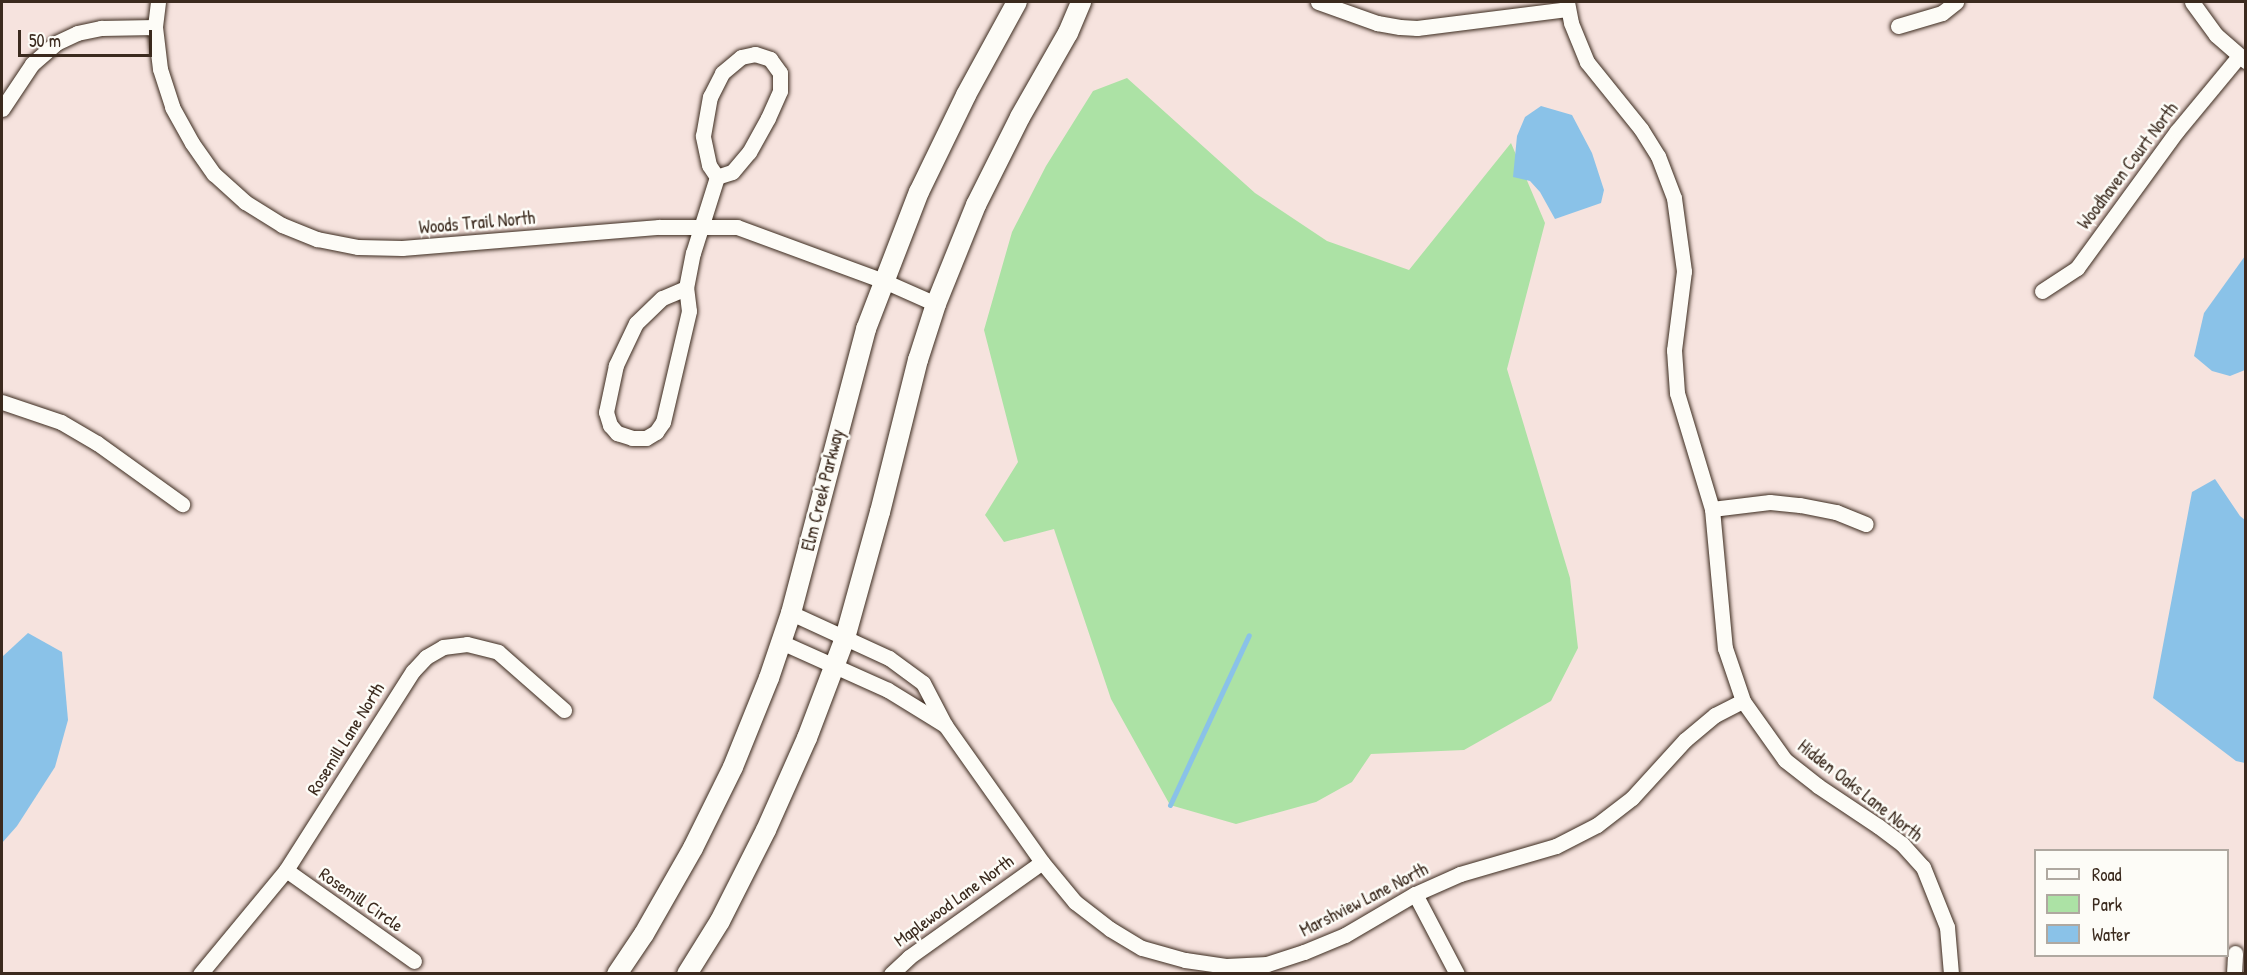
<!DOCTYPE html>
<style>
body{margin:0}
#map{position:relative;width:2247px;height:975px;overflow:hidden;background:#f6e3de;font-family:"Patrick Hand",sans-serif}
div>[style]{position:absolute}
.green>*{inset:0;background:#ace2a5}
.water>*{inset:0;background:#8ac2e8}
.stream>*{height:5px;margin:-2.5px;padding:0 2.5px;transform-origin:2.5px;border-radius:2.5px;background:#8ac2e8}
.roads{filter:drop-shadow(0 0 2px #3b2a1e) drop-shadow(0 0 2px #3b2a1e)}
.minor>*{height:15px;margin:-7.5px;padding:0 7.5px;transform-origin:7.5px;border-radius:7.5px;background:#fdfcf7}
.tertiary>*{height:20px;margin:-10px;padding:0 10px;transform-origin:10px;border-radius:10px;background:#fdfcf7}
span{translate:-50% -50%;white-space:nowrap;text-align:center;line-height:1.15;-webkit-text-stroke:5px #fdfcf7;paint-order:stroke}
.street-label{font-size:18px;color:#3b2a1e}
.frame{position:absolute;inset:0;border:3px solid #3b2a1e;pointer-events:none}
.legend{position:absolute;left:2034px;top:849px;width:195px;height:108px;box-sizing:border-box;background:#fdfcf7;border:2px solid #afa8a0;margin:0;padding:8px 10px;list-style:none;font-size:18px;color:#3b2a1e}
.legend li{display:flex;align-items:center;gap:12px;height:30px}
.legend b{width:30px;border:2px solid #afa8a0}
.scale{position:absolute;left:18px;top:30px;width:134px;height:27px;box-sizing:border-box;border:3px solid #3b2a1e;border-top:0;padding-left:8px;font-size:18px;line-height:21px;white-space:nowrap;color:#3b2a1e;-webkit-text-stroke:4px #fdfcf7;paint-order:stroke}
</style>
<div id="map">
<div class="green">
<div style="clip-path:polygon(1127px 78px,1255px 193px,1327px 241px,1409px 270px,1511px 143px,1545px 223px,1507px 369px,1570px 578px,1578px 648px,1551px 701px,1464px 750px,1371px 754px,1352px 782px,1316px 802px,1236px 824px,1170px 805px,1111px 699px,1054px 529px,1004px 542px,985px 515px,1018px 462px,984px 330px,1012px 232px,1046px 166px,1093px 91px)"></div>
</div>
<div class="water">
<div style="clip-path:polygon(1541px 106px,1572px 115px,1592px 153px,1604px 190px,1601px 203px,1555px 219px,1540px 192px,1530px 181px,1513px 177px,1517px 136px,1525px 117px)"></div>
<div style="clip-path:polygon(2245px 256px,2245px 370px,2230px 376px,2212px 371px,2194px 356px,2204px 313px)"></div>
<div style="clip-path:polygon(2215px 479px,2240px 516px,2245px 520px,2245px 763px,2236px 761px,2153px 698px,2192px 492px)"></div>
<div style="clip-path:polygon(28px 633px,62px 652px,68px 720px,55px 767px,17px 826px,2px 843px,2px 657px)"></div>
</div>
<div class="stream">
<div style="left:1170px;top:805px;width:187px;rotate:-65.1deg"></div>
</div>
<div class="roads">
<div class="minor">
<div style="left:158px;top:2px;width:25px;rotate:97deg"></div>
<div style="left:155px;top:27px;width:42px;rotate:83.2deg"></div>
<div style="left:160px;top:69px;width:40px;rotate:72deg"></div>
<div style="left:172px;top:107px;width:41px;rotate:60.9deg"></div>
<div style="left:192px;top:143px;width:38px;rotate:55deg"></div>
<div style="left:214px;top:174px;width:42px;rotate:42.1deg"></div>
<div style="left:245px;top:202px;width:44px;rotate:31.9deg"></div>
<div style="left:282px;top:225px;width:38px;rotate:22deg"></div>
<div style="left:317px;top:239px;width:42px;rotate:11deg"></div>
<div style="left:358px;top:247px;width:44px;rotate:1.3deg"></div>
<div style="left:402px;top:248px;width:258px;rotate:-4.7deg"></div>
<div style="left:659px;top:227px;width:78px"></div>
<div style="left:737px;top:227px;width:157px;rotate:20.2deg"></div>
<div style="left:884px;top:281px;width:57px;rotate:23.9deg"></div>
<div style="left:1318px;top:2px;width:63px;rotate:19.6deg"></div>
<div style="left:1377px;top:23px;width:23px;rotate:10deg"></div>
<div style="left:1400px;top:27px;width:17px;rotate:3deg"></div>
<div style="left:1417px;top:28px;width:151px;rotate:-7.2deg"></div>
<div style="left:1567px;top:2px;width:21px;rotate:79deg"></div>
<div style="left:1571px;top:23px;width:42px;rotate:67.7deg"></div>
<div style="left:1587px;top:62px;width:86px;rotate:51.1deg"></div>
<div style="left:1641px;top:129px;width:32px;rotate:58deg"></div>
<div style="left:1658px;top:156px;width:45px;rotate:69.1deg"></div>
<div style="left:1674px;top:198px;width:74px;rotate:82.2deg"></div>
<div style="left:1684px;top:271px;width:80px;rotate:97.2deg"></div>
<div style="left:1674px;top:350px;width:43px;rotate:86deg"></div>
<div style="left:1677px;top:393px;width:121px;rotate:73.2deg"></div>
<div style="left:1712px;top:509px;width:140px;rotate:84.7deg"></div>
<div style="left:1725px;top:648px;width:56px;rotate:71.2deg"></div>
<div style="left:1743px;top:701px;width:72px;rotate:54.6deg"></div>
<div style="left:1785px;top:760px;width:42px;rotate:38.2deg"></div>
<div style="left:1818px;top:786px;width:72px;rotate:33.7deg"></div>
<div style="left:1878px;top:826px;width:30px;rotate:37deg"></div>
<div style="left:1902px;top:844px;width:31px;rotate:48deg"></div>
<div style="left:1923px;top:867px;width:65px;rotate:68.2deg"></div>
<div style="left:1947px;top:927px;width:47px;rotate:85.1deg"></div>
<div style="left:2192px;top:2px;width:41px;rotate:54deg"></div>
<div style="left:2216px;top:35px;width:40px;rotate:41deg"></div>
<div style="left:1898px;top:26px;width:46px;rotate:-16.5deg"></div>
<div style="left:1942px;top:13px;width:18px;rotate:-38deg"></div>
<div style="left:2px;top:109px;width:54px;rotate:-56.3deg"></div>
<div style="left:32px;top:64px;width:32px;rotate:-41deg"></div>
<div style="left:56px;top:43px;width:23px;rotate:-25deg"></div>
<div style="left:77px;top:33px;width:25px;rotate:-12deg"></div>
<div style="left:101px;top:28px;width:54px;rotate:-1.1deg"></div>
<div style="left:686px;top:288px;width:26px;rotate:157deg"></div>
<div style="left:662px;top:298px;width:36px;rotate:136deg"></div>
<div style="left:636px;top:323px;width:47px;rotate:115.5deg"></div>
<div style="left:616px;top:365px;width:48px;rotate:102deg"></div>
<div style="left:606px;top:412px;width:14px;rotate:73deg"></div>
<div style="left:610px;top:425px;width:11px;rotate:49deg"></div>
<div style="left:617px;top:433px;width:16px;rotate:18deg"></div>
<div style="left:632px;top:438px;width:14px"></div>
<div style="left:646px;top:438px;width:12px;rotate:-31deg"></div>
<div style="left:656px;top:432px;width:12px;rotate:-55deg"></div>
<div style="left:663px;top:422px;width:114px;rotate:-76.8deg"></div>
<div style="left:689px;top:311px;width:23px;rotate:-97deg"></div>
<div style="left:686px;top:288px;width:36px;rotate:-79deg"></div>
<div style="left:693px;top:253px;width:80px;rotate:-72.5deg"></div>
<div style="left:717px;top:177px;width:14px;rotate:-124deg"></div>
<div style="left:709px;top:165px;width:30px;rotate:-102deg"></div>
<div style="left:703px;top:136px;width:40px;rotate:-80deg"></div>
<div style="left:710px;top:97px;width:27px;rotate:-63deg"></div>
<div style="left:722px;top:73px;width:25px;rotate:-40deg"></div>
<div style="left:741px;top:57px;width:14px;rotate:-12deg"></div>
<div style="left:755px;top:54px;width:16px;rotate:18deg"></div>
<div style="left:770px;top:59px;width:17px;rotate:54deg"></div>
<div style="left:780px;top:73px;width:18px;rotate:90deg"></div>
<div style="left:780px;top:91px;width:30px;rotate:114deg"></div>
<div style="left:768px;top:118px;width:39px;rotate:119deg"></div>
<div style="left:749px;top:152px;width:26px;rotate:130deg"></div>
<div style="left:732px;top:172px;width:16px;rotate:162deg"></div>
<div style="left:2042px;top:291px;width:42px;rotate:-33.3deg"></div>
<div style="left:2077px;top:268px;width:170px;rotate:-53.9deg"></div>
<div style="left:2177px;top:131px;width:97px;rotate:-50.4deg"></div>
<div style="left:2px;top:402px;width:62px;rotate:18.7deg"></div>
<div style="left:61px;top:422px;width:42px;rotate:30.3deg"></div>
<div style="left:97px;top:443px;width:105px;rotate:35.7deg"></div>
<div style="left:1712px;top:509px;width:58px;rotate:-6.9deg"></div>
<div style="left:1770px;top:502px;width:30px;rotate:6deg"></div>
<div style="left:1800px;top:505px;width:37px;rotate:11deg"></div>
<div style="left:1836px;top:512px;width:32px;rotate:22deg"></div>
<div style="left:791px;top:613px;width:108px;rotate:24.7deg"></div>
<div style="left:889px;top:658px;width:42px;rotate:36.3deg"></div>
<div style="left:923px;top:683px;width:47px;rotate:62.4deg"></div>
<div style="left:945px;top:725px;width:168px;rotate:54.7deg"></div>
<div style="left:1042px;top:862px;width:52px;rotate:50.5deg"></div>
<div style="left:1075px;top:902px;width:44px;rotate:37.6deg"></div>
<div style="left:1110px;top:929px;width:37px;rotate:31deg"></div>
<div style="left:1142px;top:948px;width:45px;rotate:15.6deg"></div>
<div style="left:1185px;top:960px;width:41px;rotate:8.3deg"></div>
<div style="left:1226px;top:966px;width:41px;rotate:-2.8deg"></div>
<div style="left:1267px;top:964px;width:39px;rotate:-18deg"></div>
<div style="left:1304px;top:952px;width:44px;rotate:-22.5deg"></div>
<div style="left:1345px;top:935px;width:81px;rotate:-30.4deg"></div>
<div style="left:1415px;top:894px;width:49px;rotate:-24deg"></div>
<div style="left:1460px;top:874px;width:100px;rotate:-16.3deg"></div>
<div style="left:1556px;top:846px;width:46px;rotate:-27.1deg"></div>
<div style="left:1597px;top:825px;width:44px;rotate:-37.6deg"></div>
<div style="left:1632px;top:798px;width:79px;rotate:-47.6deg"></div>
<div style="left:1685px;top:740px;width:39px;rotate:-40deg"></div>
<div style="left:1715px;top:715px;width:31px;rotate:-27deg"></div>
<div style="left:781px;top:642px;width:117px;rotate:24.2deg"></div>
<div style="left:888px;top:690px;width:67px;rotate:31.6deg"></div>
<div style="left:286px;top:870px;width:157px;rotate:35.4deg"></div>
<div style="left:1415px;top:894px;width:90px;rotate:62.3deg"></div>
<div style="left:200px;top:974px;width:135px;rotate:-50.4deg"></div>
<div style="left:286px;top:870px;width:236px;rotate:-57.5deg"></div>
<div style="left:413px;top:671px;width:19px;rotate:-47deg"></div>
<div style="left:426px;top:657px;width:20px;rotate:-30deg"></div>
<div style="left:443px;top:647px;width:24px;rotate:-7deg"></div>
<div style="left:467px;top:644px;width:32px;rotate:14deg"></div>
<div style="left:498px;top:652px;width:88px;rotate:41.3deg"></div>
<div style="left:891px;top:974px;width:25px;rotate:-43deg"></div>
<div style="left:909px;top:957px;width:163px;rotate:-35.5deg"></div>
<div style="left:2234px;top:974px;width:21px;rotate:-87deg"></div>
</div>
<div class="tertiary">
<div style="left:617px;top:974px;width:48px;rotate:-56deg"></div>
<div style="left:644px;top:934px;width:99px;rotate:-60.3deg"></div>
<div style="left:693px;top:848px;width:90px;rotate:-63.7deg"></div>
<div style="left:733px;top:767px;width:96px;rotate:-68deg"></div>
<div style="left:769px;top:678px;width:69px;rotate:-71.3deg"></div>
<div style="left:791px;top:613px;width:294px;rotate:-75.2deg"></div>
<div style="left:866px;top:329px;width:147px;rotate:-68.9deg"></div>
<div style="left:919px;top:192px;width:108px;rotate:-64.1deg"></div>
<div style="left:966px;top:95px;width:106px;rotate:-61.3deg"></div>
<div style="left:687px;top:974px;width:62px;rotate:-58.1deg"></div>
<div style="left:720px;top:921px;width:102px;rotate:-63.2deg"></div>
<div style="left:766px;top:830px;width:101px;rotate:-66deg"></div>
<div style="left:807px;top:738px;width:107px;rotate:-69.2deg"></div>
<div style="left:845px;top:638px;width:131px;rotate:-74.5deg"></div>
<div style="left:880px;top:512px;width:157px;rotate:-76deg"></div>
<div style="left:918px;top:360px;width:59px;rotate:-72.2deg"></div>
<div style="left:936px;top:304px;width:107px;rotate:-68deg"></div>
<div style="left:976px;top:205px;width:98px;rotate:-63.4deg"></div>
<div style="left:1020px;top:117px;width:97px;rotate:-60.3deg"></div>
<div style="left:1068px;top:33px;width:34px;rotate:-67deg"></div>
</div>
</div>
<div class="street-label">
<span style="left:2128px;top:166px;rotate:-53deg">Woodhaven Court North</span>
<span style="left:477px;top:223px;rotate:-5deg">Woods Trail North</span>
<span style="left:823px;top:490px;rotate:-76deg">Elm Creek Parkway</span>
<span style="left:346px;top:739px;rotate:-58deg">Rosemill Lane North</span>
<span style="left:1860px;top:791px;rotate:38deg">Hidden Oaks Lane North</span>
<span style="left:361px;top:900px;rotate:35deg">Rosemill Circle</span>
<span style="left:1364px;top:900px;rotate:-27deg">Marshview Lane North</span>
<span style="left:954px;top:901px;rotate:-36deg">Maplewood Lane North</span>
</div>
<div class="frame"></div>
<ul class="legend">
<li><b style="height:8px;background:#fdfcf7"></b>Road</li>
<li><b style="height:16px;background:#ace2a5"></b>Park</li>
<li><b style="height:16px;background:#8ac2e8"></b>Water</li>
</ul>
<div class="scale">50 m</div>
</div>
